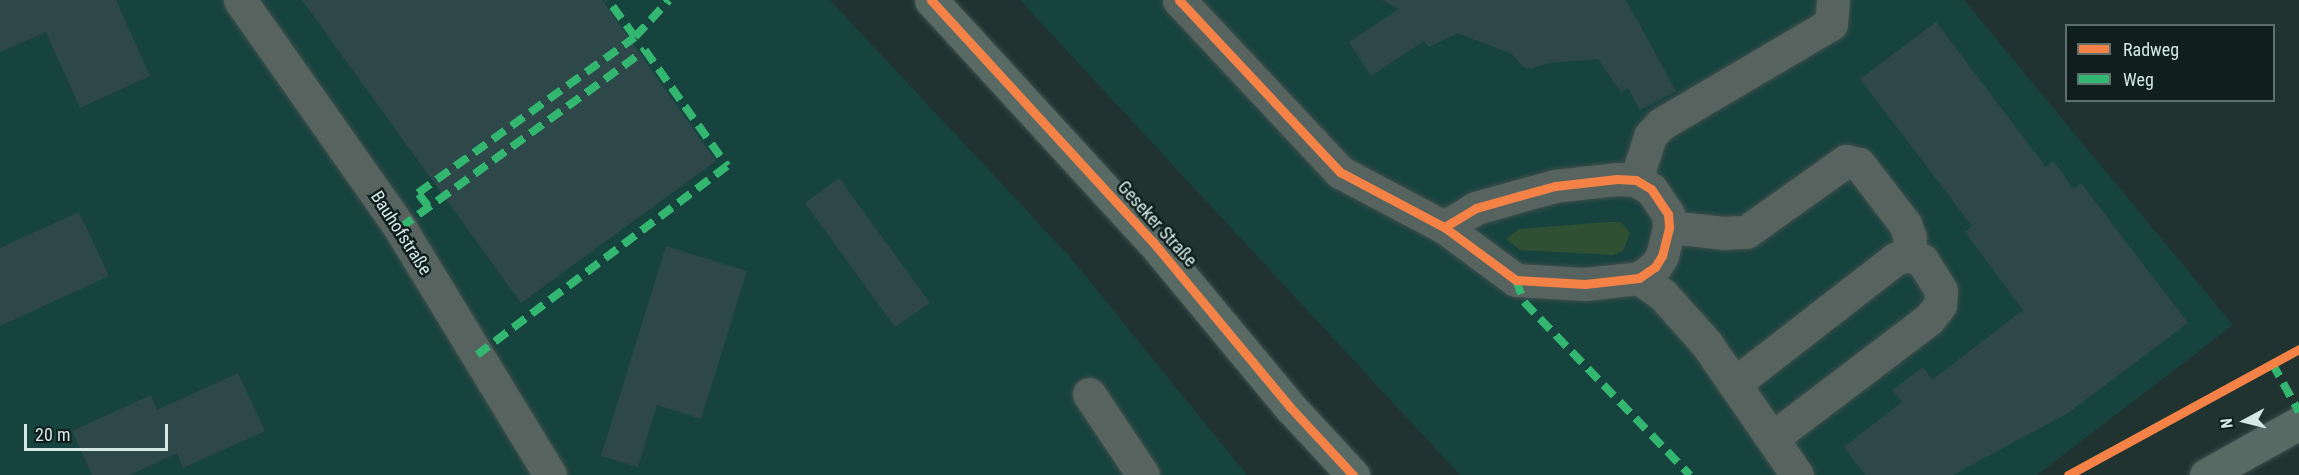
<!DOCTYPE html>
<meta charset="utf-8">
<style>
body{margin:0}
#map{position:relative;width:2299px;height:475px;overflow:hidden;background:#203331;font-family:"Roboto Condensed",sans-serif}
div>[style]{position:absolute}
.built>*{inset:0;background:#17433f}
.green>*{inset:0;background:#305033}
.building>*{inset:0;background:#2e484a}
.roads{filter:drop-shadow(0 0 2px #3f4e4c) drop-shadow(0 0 2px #3f4e4c)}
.minor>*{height:33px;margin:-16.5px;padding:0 16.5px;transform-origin:16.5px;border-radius:16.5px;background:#56635e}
.major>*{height:33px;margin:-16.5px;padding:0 16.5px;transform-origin:16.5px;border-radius:16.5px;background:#596a65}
.quiet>*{height:8px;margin-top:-4px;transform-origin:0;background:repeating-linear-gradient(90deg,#33b770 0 15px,transparent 0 23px)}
.cycleway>*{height:9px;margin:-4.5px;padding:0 4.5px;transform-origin:4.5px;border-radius:4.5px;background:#f48246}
span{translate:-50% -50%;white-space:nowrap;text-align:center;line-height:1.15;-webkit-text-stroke:5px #101f1d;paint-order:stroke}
.street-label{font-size:18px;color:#d5e8e5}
.legend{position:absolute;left:2065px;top:24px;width:210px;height:78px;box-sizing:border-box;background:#101f1d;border:2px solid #5f6f6d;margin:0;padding:8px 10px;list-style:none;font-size:18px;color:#d5e8e5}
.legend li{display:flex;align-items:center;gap:12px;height:30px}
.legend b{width:30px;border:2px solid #5f6f6d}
.north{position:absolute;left:2215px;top:391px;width:60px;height:60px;-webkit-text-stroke:4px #101f1d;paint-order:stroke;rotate:263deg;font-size:16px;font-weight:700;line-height:24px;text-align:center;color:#d5e8e5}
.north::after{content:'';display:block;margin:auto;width:21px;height:27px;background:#d5e8e5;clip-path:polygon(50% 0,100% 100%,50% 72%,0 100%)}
.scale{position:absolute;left:24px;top:424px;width:144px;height:27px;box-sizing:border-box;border:3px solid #d5e8e5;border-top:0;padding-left:8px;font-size:18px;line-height:21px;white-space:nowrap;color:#d5e8e5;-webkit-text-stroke:4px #101f1d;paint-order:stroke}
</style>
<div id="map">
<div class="built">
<div style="clip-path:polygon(0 0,830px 0,1070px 257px,1247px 475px,0 475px)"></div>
<div style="clip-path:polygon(1020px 0,1964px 0,2233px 325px,2037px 475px,1460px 475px)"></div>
</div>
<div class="green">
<div style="clip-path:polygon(1608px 222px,1621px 222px,1630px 233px,1623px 251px,1613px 255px,1520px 250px,1506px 239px,1519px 229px)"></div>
</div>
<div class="building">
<div style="clip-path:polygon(0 0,116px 0,150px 76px,80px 108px,46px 32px,0 52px)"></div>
<div style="clip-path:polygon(302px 0,602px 0,716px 161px,521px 303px)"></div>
<div style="clip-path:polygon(1382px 0,1626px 0,1676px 91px,1640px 110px,1628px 88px,1621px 92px,1598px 59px,1549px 63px,1531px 69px,1523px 67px,1512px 54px,1458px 33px,1429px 47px,1424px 41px,1371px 76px,1349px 42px,1399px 9px)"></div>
<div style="clip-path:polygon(1936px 22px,2046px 167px,2053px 161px,2074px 189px,2081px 183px,2188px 323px,2068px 413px,1953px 475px,1865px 475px,1844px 447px,1902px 402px,1893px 390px,1923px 367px,1932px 380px,2023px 310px,1965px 232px,1972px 226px,1860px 79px)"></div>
<div style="clip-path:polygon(839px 178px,930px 303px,895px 327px,805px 203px)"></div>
<div style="clip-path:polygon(79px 212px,109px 276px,0 326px,0 248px)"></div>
<div style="clip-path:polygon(666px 246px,747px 271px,701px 419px,657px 405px,638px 467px,601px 456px)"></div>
<div style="clip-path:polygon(238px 373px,265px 431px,183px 468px,177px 453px,130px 475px,92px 475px,72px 431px,151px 395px,157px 410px)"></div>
</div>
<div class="roads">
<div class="minor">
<div style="left:240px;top:0;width:279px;rotate:54.9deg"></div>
<div style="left:400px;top:228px;width:289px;rotate:58.7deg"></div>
<div style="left:1179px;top:0;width:236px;rotate:46.9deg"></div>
<div style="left:1340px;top:172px;width:118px;rotate:27.9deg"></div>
<div style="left:1444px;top:227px;width:89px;rotate:36.4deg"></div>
<div style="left:1516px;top:280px;width:69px;rotate:3.3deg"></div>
<div style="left:1585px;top:284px;width:54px;rotate:-6.3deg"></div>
<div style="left:1639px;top:278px;width:19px;rotate:-35deg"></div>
<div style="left:1655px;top:267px;width:13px;rotate:-58deg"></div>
<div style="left:1662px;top:256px;width:30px;rotate:-76deg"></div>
<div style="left:1669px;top:227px;width:13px;rotate:-94deg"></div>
<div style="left:1668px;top:214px;width:30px;rotate:-124deg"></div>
<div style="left:1651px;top:189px;width:17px;rotate:-149deg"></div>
<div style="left:1636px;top:180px;width:19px;rotate:-177deg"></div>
<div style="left:1617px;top:179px;width:62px;rotate:173.6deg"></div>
<div style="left:1555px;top:186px;width:41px;rotate:164.6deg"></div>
<div style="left:1515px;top:197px;width:41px;rotate:164.2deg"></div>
<div style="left:1476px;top:208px;width:37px;rotate:149deg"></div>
<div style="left:1636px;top:180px;width:46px;rotate:-72.3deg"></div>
<div style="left:1650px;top:136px;width:16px;rotate:-47deg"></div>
<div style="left:1661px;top:124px;width:197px;rotate:-30.5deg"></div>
<div style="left:1831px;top:24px;width:24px;rotate:-85deg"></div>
<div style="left:1669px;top:227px;width:55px;rotate:6.2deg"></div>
<div style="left:1724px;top:233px;width:22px;rotate:-3deg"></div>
<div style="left:1746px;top:232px;width:123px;rotate:-35.4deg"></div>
<div style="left:1846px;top:161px;width:13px;rotate:13deg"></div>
<div style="left:1859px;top:164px;width:76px;rotate:52.5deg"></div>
<div style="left:1905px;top:224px;width:15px;rotate:70deg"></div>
<div style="left:1910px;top:238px;width:17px;rotate:97deg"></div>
<div style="left:1639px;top:278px;width:29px;rotate:35deg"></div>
<div style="left:1663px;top:295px;width:64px;rotate:48.1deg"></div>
<div style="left:1706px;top:343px;width:160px;rotate:55.4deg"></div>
<div style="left:1734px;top:384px;width:204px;rotate:-37.8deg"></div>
<div style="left:1895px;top:259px;width:14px;rotate:-17deg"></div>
<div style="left:1908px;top:255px;width:15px;rotate:20deg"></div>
<div style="left:1922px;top:260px;width:36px;rotate:58deg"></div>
<div style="left:1941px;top:291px;width:14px;rotate:94deg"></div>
<div style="left:1940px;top:305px;width:18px;rotate:128deg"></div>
<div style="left:1929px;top:319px;width:197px;rotate:142.8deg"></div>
<div style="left:1089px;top:394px;width:97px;rotate:56.3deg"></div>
</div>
<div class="major">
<div style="left:931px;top:0;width:328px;rotate:47.5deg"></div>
<div style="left:1153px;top:242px;width:214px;rotate:50.3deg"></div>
<div style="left:1290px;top:407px;width:93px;rotate:47.2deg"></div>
<div style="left:2206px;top:475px;width:107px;rotate:-29.2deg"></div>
</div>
</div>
<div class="quiet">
<div style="left:635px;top:37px;width:50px;rotate:-47.4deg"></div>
<div style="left:428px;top:206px;width:16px;rotate:-128deg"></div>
<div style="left:418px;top:193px;width:267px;rotate:-35.7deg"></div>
<div style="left:635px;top:37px;width:46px;rotate:-126.1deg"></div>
<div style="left:400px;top:228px;width:303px;rotate:-36deg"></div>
<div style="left:645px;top:50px;width:142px;rotate:54.7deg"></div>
<div style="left:727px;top:166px;width:313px;rotate:142.9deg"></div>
<div style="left:1516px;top:280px;width:23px;rotate:70deg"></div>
<div style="left:1524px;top:302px;width:240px;rotate:46.2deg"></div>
<div style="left:2272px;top:363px;width:56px;rotate:61.1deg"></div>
</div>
<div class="cycleway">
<div style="left:931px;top:0;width:328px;rotate:47.5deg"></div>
<div style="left:1153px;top:242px;width:214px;rotate:50.3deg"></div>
<div style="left:1290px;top:407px;width:93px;rotate:47.2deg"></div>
<div style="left:1179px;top:0;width:236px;rotate:46.9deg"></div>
<div style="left:1340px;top:172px;width:118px;rotate:27.9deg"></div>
<div style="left:1444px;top:227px;width:89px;rotate:36.4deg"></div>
<div style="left:1516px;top:280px;width:69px;rotate:3.3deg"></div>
<div style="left:1585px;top:284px;width:54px;rotate:-6.3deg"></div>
<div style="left:1639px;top:278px;width:19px;rotate:-35deg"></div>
<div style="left:1655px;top:267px;width:13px;rotate:-58deg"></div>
<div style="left:1662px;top:256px;width:30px;rotate:-76deg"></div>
<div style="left:1669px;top:227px;width:13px;rotate:-94deg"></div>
<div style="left:1668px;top:214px;width:30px;rotate:-124deg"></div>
<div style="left:1651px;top:189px;width:17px;rotate:-149deg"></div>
<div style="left:1636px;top:180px;width:19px;rotate:-177deg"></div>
<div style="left:1617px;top:179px;width:62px;rotate:173.6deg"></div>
<div style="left:1555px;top:186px;width:41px;rotate:164.6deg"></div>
<div style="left:1515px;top:197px;width:41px;rotate:164.2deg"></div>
<div style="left:1476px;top:208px;width:37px;rotate:149deg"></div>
<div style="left:2068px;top:475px;width:263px;rotate:-28.6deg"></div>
</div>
<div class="street-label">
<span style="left:1157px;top:224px;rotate:48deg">Geseker Straße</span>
<span style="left:401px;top:233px;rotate:57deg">Bauhofstraße</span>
</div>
<ul class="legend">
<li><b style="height:8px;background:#f48246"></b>Radweg</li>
<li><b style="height:8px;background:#33b770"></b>Weg</li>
</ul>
<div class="north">N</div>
<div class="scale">20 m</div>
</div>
